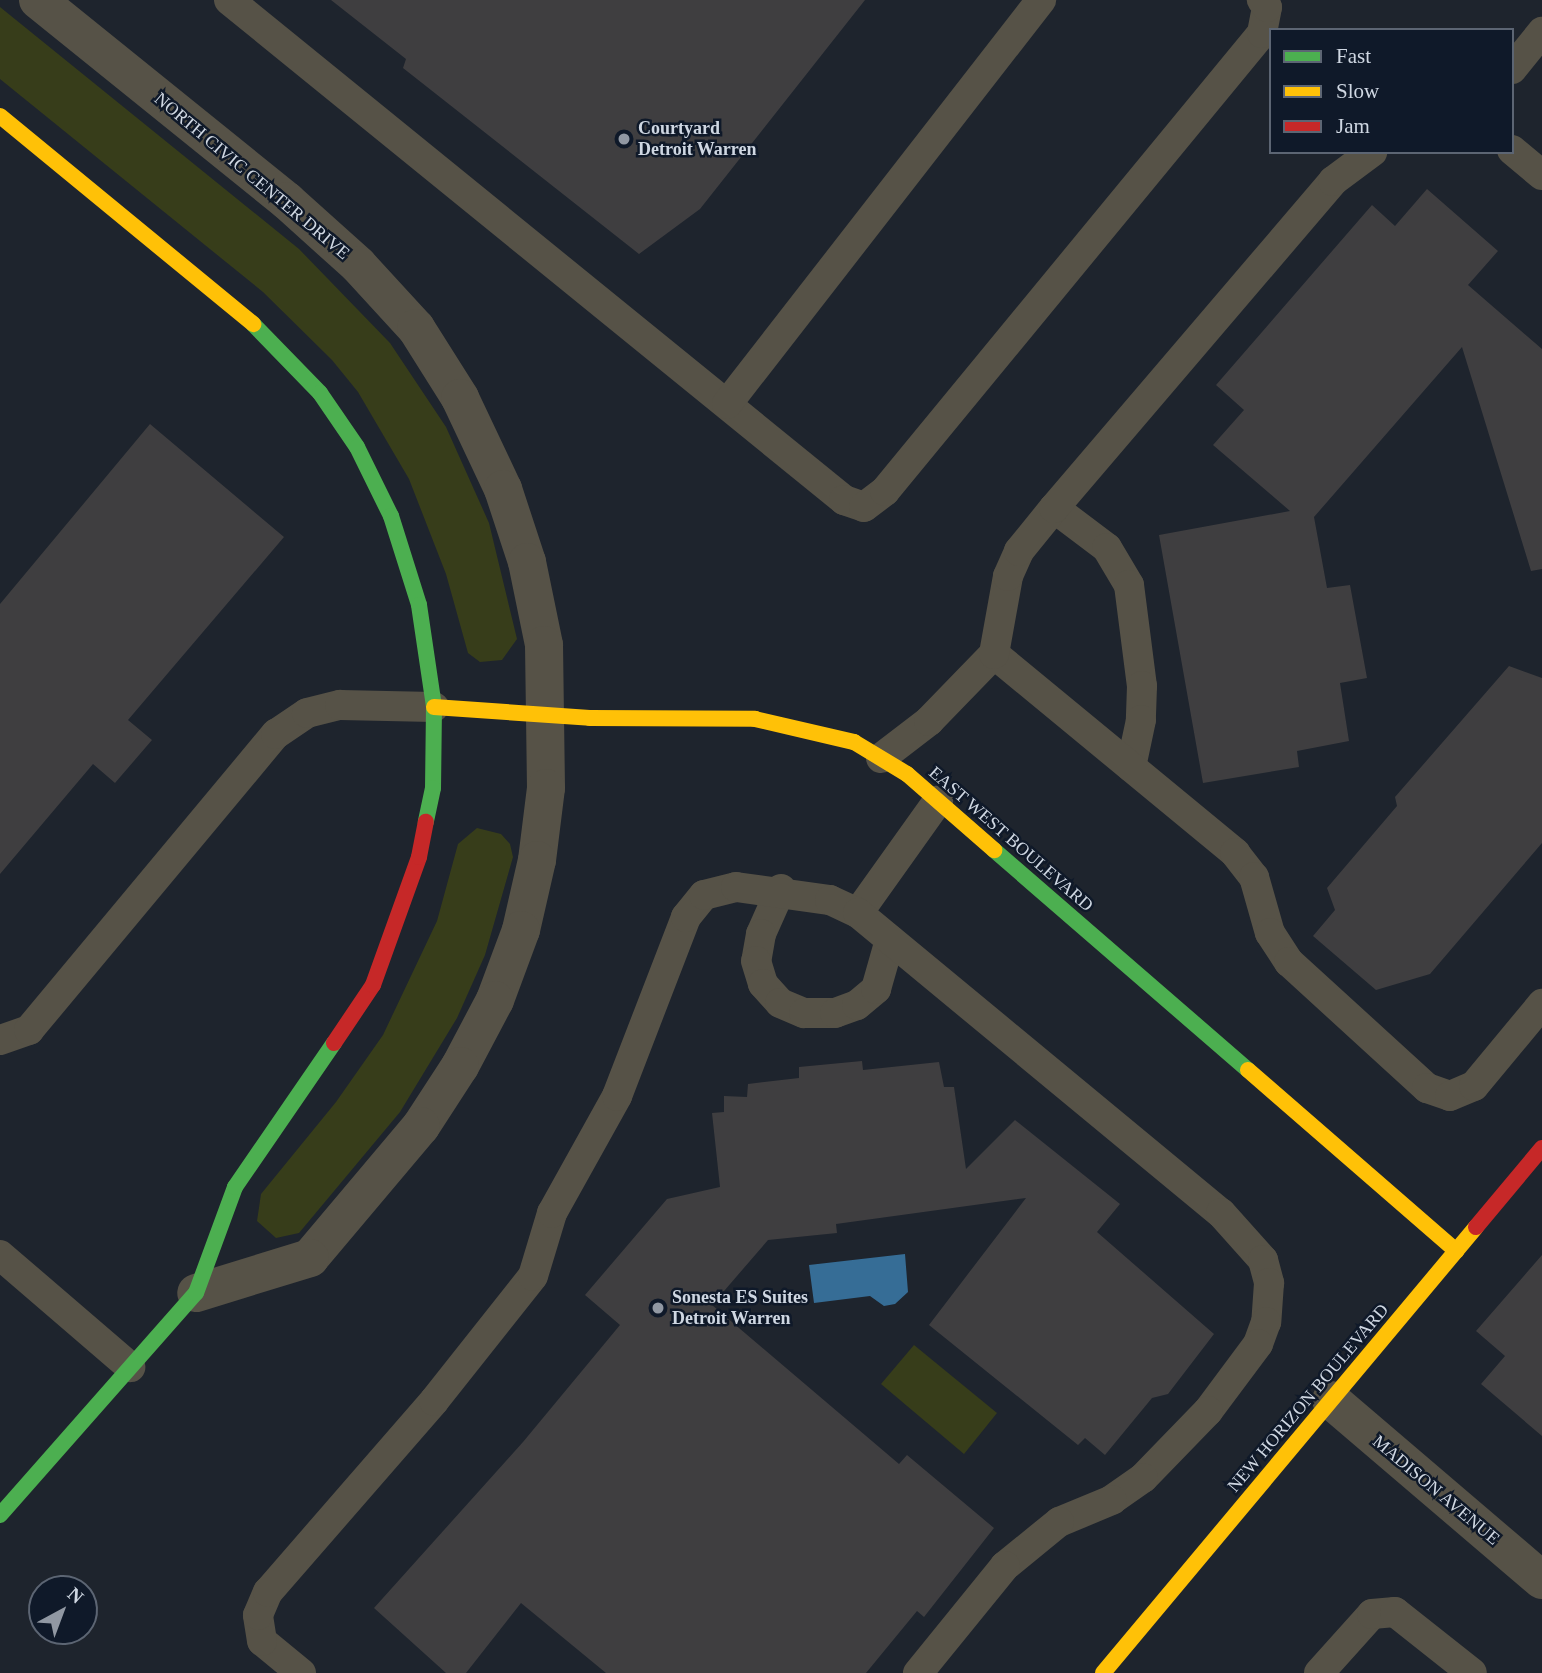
<!DOCTYPE html>
<style>
body{margin:0}
#map{position:relative;width:1542px;height:1673px;overflow:hidden;background:#1e242d;font-family:Georgia,serif}
div>[style]{position:absolute}
.green>*{inset:0;background:#373d1a}
.water>*{inset:0;background:#366d96}
.building>*{inset:0;background:#3f3e40}
.lane>*{height:30px;margin:-15px;padding:0 15px;transform-origin:15px;border-radius:15px;background:#565247}
.street>*{height:38px;margin:-19px;padding:0 19px;transform-origin:19px;border-radius:19px;background:#565247}
.fast>*{height:16px;margin:-8px;padding:0 8px;transform-origin:8px;border-radius:8px;background:#4caf50}
.slow>*{height:16px;margin:-8px;padding:0 8px;transform-origin:8px;border-radius:8px;background:#ffc107}
.jam>*{height:16px;margin:-8px;padding:0 8px;transform-origin:8px;border-radius:8px;background:#c62828}
.dots>*{width:19px;height:19px;translate:-50% -50%;box-sizing:border-box;border:4px solid #0f1929;border-radius:50%}
span{translate:-50% -50%;white-space:nowrap;text-align:center;line-height:1.15;-webkit-text-stroke:5px #0f1929;paint-order:stroke}
.poi-label{font-size:18px;color:#cfd7e2;font-weight:700}
.left{translate:0 -50%;text-align:left}
.street-label{font-size:18px;color:#cfd7e2}
.legend{position:absolute;left:1269px;top:28px;width:245px;height:126px;box-sizing:border-box;background:#0f1929;border:2px solid #5c6573;margin:0;padding:9px 12px;list-style:none;font-size:21px;color:#cfd7e2}
.legend li{display:flex;align-items:center;gap:14px;height:35px}
.legend b{width:35px;border:2px solid #5c6573}
.north{position:absolute;left:28px;top:1575px;width:70px;height:70px;box-sizing:border-box;background:#0f1929;border:2px solid #5c6573;border-radius:50%;rotate:41deg;font-size:19px;font-weight:700;line-height:28px;text-align:center;color:#cfd7e2}
.north::after{content:'';display:block;margin:auto;width:24px;height:32px;background:#9198a3;clip-path:polygon(50% 0,100% 100%,50% 72%,0 100%)}
</style>
<div id="map">
<div class="green">
<div style="clip-path:polygon(0 7px,299px 249px,390px 343px,446px 427px,489px 523px,517px 639px,502px 660px,480px 662px,468px 653px,446px 574px,409px 479px,358px 392px,332px 360px,263px 292px,0 79px)"></div>
<div style="clip-path:polygon(477px 828px,501px 834px,510px 844px,513px 857px,485px 955px,457px 1018px,400px 1112px,299px 1233px,276px 1238px,257px 1221px,261px 1194px,336px 1102px,383px 1035px,437px 921px,458px 844px)"></div>
<div style="clip-path:polygon(914px 1345px,997px 1413px,964px 1454px,881px 1384px)"></div>
</div>
<div class="water">
<div style="clip-path:polygon(905px 1254px,908px 1292px,895px 1304px,884px 1306px,870px 1296px,814px 1303px,809px 1265px)"></div>
</div>
<div class="building">
<div style="clip-path:polygon(331px 0,865px 0,700px 209px,639px 254px,403px 68px,406px 59px)"></div>
<div style="clip-path:polygon(1427px 189px,1498px 251px,1468px 285px,1542px 349px,1542px 569px,1531px 571px,1462px 347px,1314px 517px,1327px 588px,1350px 585px,1367px 678px,1340px 683px,1349px 741px,1297px 751px,1299px 767px,1203px 783px,1159px 535px,1290px 511px,1213px 445px,1244px 410px,1216px 385px,1372px 205px,1395px 226px)"></div>
<div style="clip-path:polygon(150px 424px,284px 537px,128px 720px,152px 740px,115px 783px,93px 764px,0 874px,0 604px)"></div>
<div style="clip-path:polygon(1509px 666px,1542px 678px,1542px 843px,1430px 974px,1376px 990px,1313px 936px,1335px 910px,1327px 888px,1397px 806px,1395px 797px)"></div>
<div style="clip-path:polygon(862px 1061px,863px 1070px,939px 1062px,944px 1087px,954px 1087px,966px 1169px,1015px 1120px,1120px 1204px,1097px 1232px,1214px 1334px,1168px 1394px,1152px 1398px,1105px 1455px,1085px 1438px,1078px 1445px,929px 1325px,1026px 1198px,836px 1224px,837px 1233px,768px 1240px,712px 1305px,899px 1464px,907px 1455px,994px 1528px,924px 1617px,917px 1611px,866px 1673px,606px 1673px,521px 1603px,466px 1673px,446px 1673px,374px 1608px,523px 1442px,620px 1325px,585px 1295px,667px 1199px,720px 1187px,712px 1113px,724px 1112px,724px 1096px,747px 1097px,748px 1084px,799px 1078px,799px 1067px)"></div>
<div style="clip-path:polygon(1542px 1255px,1542px 1436px,1481px 1384px,1505px 1356px,1476px 1331px)"></div>
</div>
<div class="lane">
<div style="left:229px;top:0;width:793px;rotate:39.11deg"></div>
<div style="left:844px;top:500px;width:21px;rotate:19deg"></div>
<div style="left:864px;top:507px;width:26px;rotate:-37deg"></div>
<div style="left:885px;top:491px;width:593px;rotate:-50.54deg"></div>
<div style="left:1262px;top:33px;width:26px;rotate:-79deg"></div>
<div style="left:1267px;top:7px;width:9px;rotate:-126deg"></div>
<div style="left:1512px;top:69px;width:48px;rotate:-51deg"></div>
<div style="left:1512px;top:150px;width:39px;rotate:40deg"></div>
<div style="left:727px;top:404px;width:512px;rotate:-52.14deg"></div>
<div style="left:1054px;top:508px;width:66px;rotate:37deg"></div>
<div style="left:1107px;top:548px;width:43px;rotate:59.3deg"></div>
<div style="left:1129px;top:585px;width:102px;rotate:82.7deg"></div>
<div style="left:1142px;top:686px;width:34px;rotate:92deg"></div>
<div style="left:1141px;top:720px;width:48px;rotate:102deg"></div>
<div style="left:994px;top:654px;width:313px;rotate:39.5deg"></div>
<div style="left:1235px;top:853px;width:31px;rotate:52deg"></div>
<div style="left:1254px;top:877px;width:58px;rotate:74.1deg"></div>
<div style="left:1270px;top:933px;width:35px;rotate:57deg"></div>
<div style="left:1289px;top:962px;width:187px;rotate:42.4deg"></div>
<div style="left:1427px;top:1088px;width:24px;rotate:19deg"></div>
<div style="left:1450px;top:1096px;width:26px;rotate:-23deg"></div>
<div style="left:1474px;top:1086px;width:107px;rotate:-50.3deg"></div>
<div style="left:881px;top:758px;width:61px;rotate:-37.6deg"></div>
<div style="left:929px;top:721px;width:93px;rotate:-45.9deg"></div>
<div style="left:994px;top:654px;width:79px;rotate:-79.8deg"></div>
<div style="left:1008px;top:576px;width:27px;rotate:-66deg"></div>
<div style="left:1019px;top:551px;width:55px;rotate:-50.9deg"></div>
<div style="left:1054px;top:508px;width:430px;rotate:-49.5deg"></div>
<div style="left:1333px;top:181px;width:49px;rotate:-36.6deg"></div>
<div style="left:781px;top:889px;width:49px;rotate:114deg"></div>
<div style="left:761px;top:934px;width:27px;rotate:100deg"></div>
<div style="left:756px;top:961px;width:24px;rotate:73deg"></div>
<div style="left:763px;top:984px;width:25px;rotate:48deg"></div>
<div style="left:780px;top:1003px;width:26px;rotate:23deg"></div>
<div style="left:804px;top:1013px;width:31px"></div>
<div style="left:835px;top:1013px;width:23px;rotate:-20deg"></div>
<div style="left:857px;top:1005px;width:25px;rotate:-40deg"></div>
<div style="left:876px;top:989px;width:51px;rotate:-74.1deg"></div>
<div style="left:858px;top:913px;width:138px;rotate:-54.5deg"></div>
<div style="left:0;top:1040px;width:31px;rotate:-19deg"></div>
<div style="left:29px;top:1030px;width:386px;rotate:-50.2deg"></div>
<div style="left:276px;top:734px;width:37px;rotate:-34deg"></div>
<div style="left:307px;top:713px;width:34px;rotate:-14deg"></div>
<div style="left:340px;top:705px;width:94px;rotate:1.2deg"></div>
<div style="left:0;top:1255px;width:172px;rotate:40.7deg"></div>
<div style="left:301px;top:1673px;width:50px;rotate:-140.6deg"></div>
<div style="left:262px;top:1641px;width:26px;rotate:-99deg"></div>
<div style="left:258px;top:1615px;width:25px;rotate:-67deg"></div>
<div style="left:268px;top:1592px;width:253px;rotate:-49deg"></div>
<div style="left:434px;top:1401px;width:159px;rotate:-51.6deg"></div>
<div style="left:533px;top:1276px;width:66px;rotate:-73.2deg"></div>
<div style="left:552px;top:1213px;width:134px;rotate:-60.9deg"></div>
<div style="left:617px;top:1096px;width:192px;rotate:-68.9deg"></div>
<div style="left:686px;top:917px;width:28px;rotate:-51deg"></div>
<div style="left:704px;top:895px;width:33px;rotate:-14deg"></div>
<div style="left:736px;top:887px;width:95px;rotate:7.9deg"></div>
<div style="left:830px;top:900px;width:31px;rotate:25deg"></div>
<div style="left:858px;top:913px;width:471px;rotate:39.6deg"></div>
<div style="left:1221px;top:1213px;width:63px;rotate:48.2deg"></div>
<div style="left:1263px;top:1260px;width:24px;rotate:75deg"></div>
<div style="left:1269px;top:1283px;width:39px;rotate:94deg"></div>
<div style="left:1266px;top:1322px;width:23px;rotate:110deg"></div>
<div style="left:1258px;top:1344px;width:84px;rotate:126.7deg"></div>
<div style="left:1208px;top:1411px;width:93px;rotate:134.1deg"></div>
<div style="left:1143px;top:1478px;width:38px;rotate:145deg"></div>
<div style="left:1112px;top:1500px;width:57px;rotate:157.5deg"></div>
<div style="left:1059px;top:1522px;width:70px;rotate:140.8deg"></div>
<div style="left:1005px;top:1566px;width:138px;rotate:129.1deg"></div>
<div style="left:1319px;top:1673px;width:79px;rotate:-48.1deg"></div>
<div style="left:1372px;top:1614px;width:23px;rotate:-5deg"></div>
<div style="left:1395px;top:1612px;width:98px;rotate:38.4deg"></div>
</div>
<div class="street">
<div style="left:38px;top:0;width:320px;rotate:38.9deg"></div>
<div style="left:287px;top:201px;width:96px;rotate:42deg"></div>
<div style="left:358px;top:265px;width:86px;rotate:47.4deg"></div>
<div style="left:416px;top:328px;width:83px;rotate:57.8deg"></div>
<div style="left:460px;top:398px;width:101px;rotate:64.7deg"></div>
<div style="left:503px;top:489px;width:77px;rotate:71.8deg"></div>
<div style="left:527px;top:562px;width:85px;rotate:78.4deg"></div>
<div style="left:544px;top:645px;width:143px;rotate:89.2deg"></div>
<div style="left:546px;top:788px;width:73px;rotate:97.1deg"></div>
<div style="left:537px;top:860px;width:72px;rotate:102.9deg"></div>
<div style="left:521px;top:930px;width:75px;rotate:110.4deg"></div>
<div style="left:495px;top:1000px;width:75px;rotate:117.9deg"></div>
<div style="left:460px;top:1066px;width:72px;rotate:123deg"></div>
<div style="left:421px;top:1126px;width:172px;rotate:130.1deg"></div>
<div style="left:310px;top:1258px;width:119px;rotate:162.9deg"></div>
<div style="left:1331px;top:1400px;width:277px;rotate:40.5deg"></div>
</div>
<div class="fast">
<div style="left:253px;top:324px;width:96px;rotate:45.8deg"></div>
<div style="left:320px;top:393px;width:65px;rotate:55.6deg"></div>
<div style="left:357px;top:447px;width:77px;rotate:63.8deg"></div>
<div style="left:391px;top:516px;width:93px;rotate:72.5deg"></div>
<div style="left:419px;top:605px;width:103px;rotate:81.6deg"></div>
<div style="left:434px;top:707px;width:81px;rotate:90.7deg"></div>
<div style="left:433px;top:788px;width:35px;rotate:102deg"></div>
<div style="left:994px;top:850px;width:336px;rotate:40.9deg"></div>
<div style="left:0;top:1515px;width:296px;rotate:-48.6deg"></div>
<div style="left:196px;top:1293px;width:113px;rotate:-69.8deg"></div>
<div style="left:235px;top:1187px;width:175px;rotate:-55.5deg"></div>
</div>
<div class="slow">
<div style="left:0;top:116px;width:328px;rotate:39.4deg"></div>
<div style="left:434px;top:707px;width:156px;rotate:4deg"></div>
<div style="left:590px;top:718px;width:165px;rotate:0.3deg"></div>
<div style="left:755px;top:719px;width:102px;rotate:13.1deg"></div>
<div style="left:854px;top:742px;width:62px;rotate:31.1deg"></div>
<div style="left:907px;top:774px;width:116px;rotate:41.1deg"></div>
<div style="left:1248px;top:1070px;width:276px;rotate:41deg"></div>
<div style="left:1103px;top:1673px;width:581px;rotate:-50.09deg"></div>
</div>
<div class="jam">
<div style="left:334px;top:1043px;width:70px;rotate:-56.1deg"></div>
<div style="left:373px;top:985px;width:136px;rotate:-70.2deg"></div>
<div style="left:419px;top:857px;width:36px;rotate:-79deg"></div>
<div style="left:1476px;top:1227px;width:103px;rotate:-50.1deg"></div>
</div>
<div class="dots">
<div style="left:624px;top:139px;background:#9198a3"></div>
<div style="left:658px;top:1308px;background:#9198a3"></div>
</div>
<div class="poi-label">
<span class="left" style="left:638px;top:139px">Courtyard<br>Detroit Warren</span>
<span class="left" style="left:672px;top:1308px">Sonesta ES Suites<br>Detroit Warren</span>
</div>
<div class="street-label">
<span style="left:252px;top:176px;rotate:40deg">NORTH CIVIC CENTER DRIVE</span>
<span style="left:1011px;top:839px;rotate:41deg">EAST WEST BOULEVARD</span>
<span style="left:1308px;top:1398px;rotate:-50deg">NEW HORIZON BOULEVARD</span>
<span style="left:1436px;top:1490px;rotate:40deg">MADISON AVENUE</span>
</div>
<ul class="legend">
<li><b style="height:9px;background:#4caf50"></b>Fast</li>
<li><b style="height:9px;background:#ffc107"></b>Slow</li>
<li><b style="height:9px;background:#c62828"></b>Jam</li>
</ul>
<div class="north">N</div>
</div>
